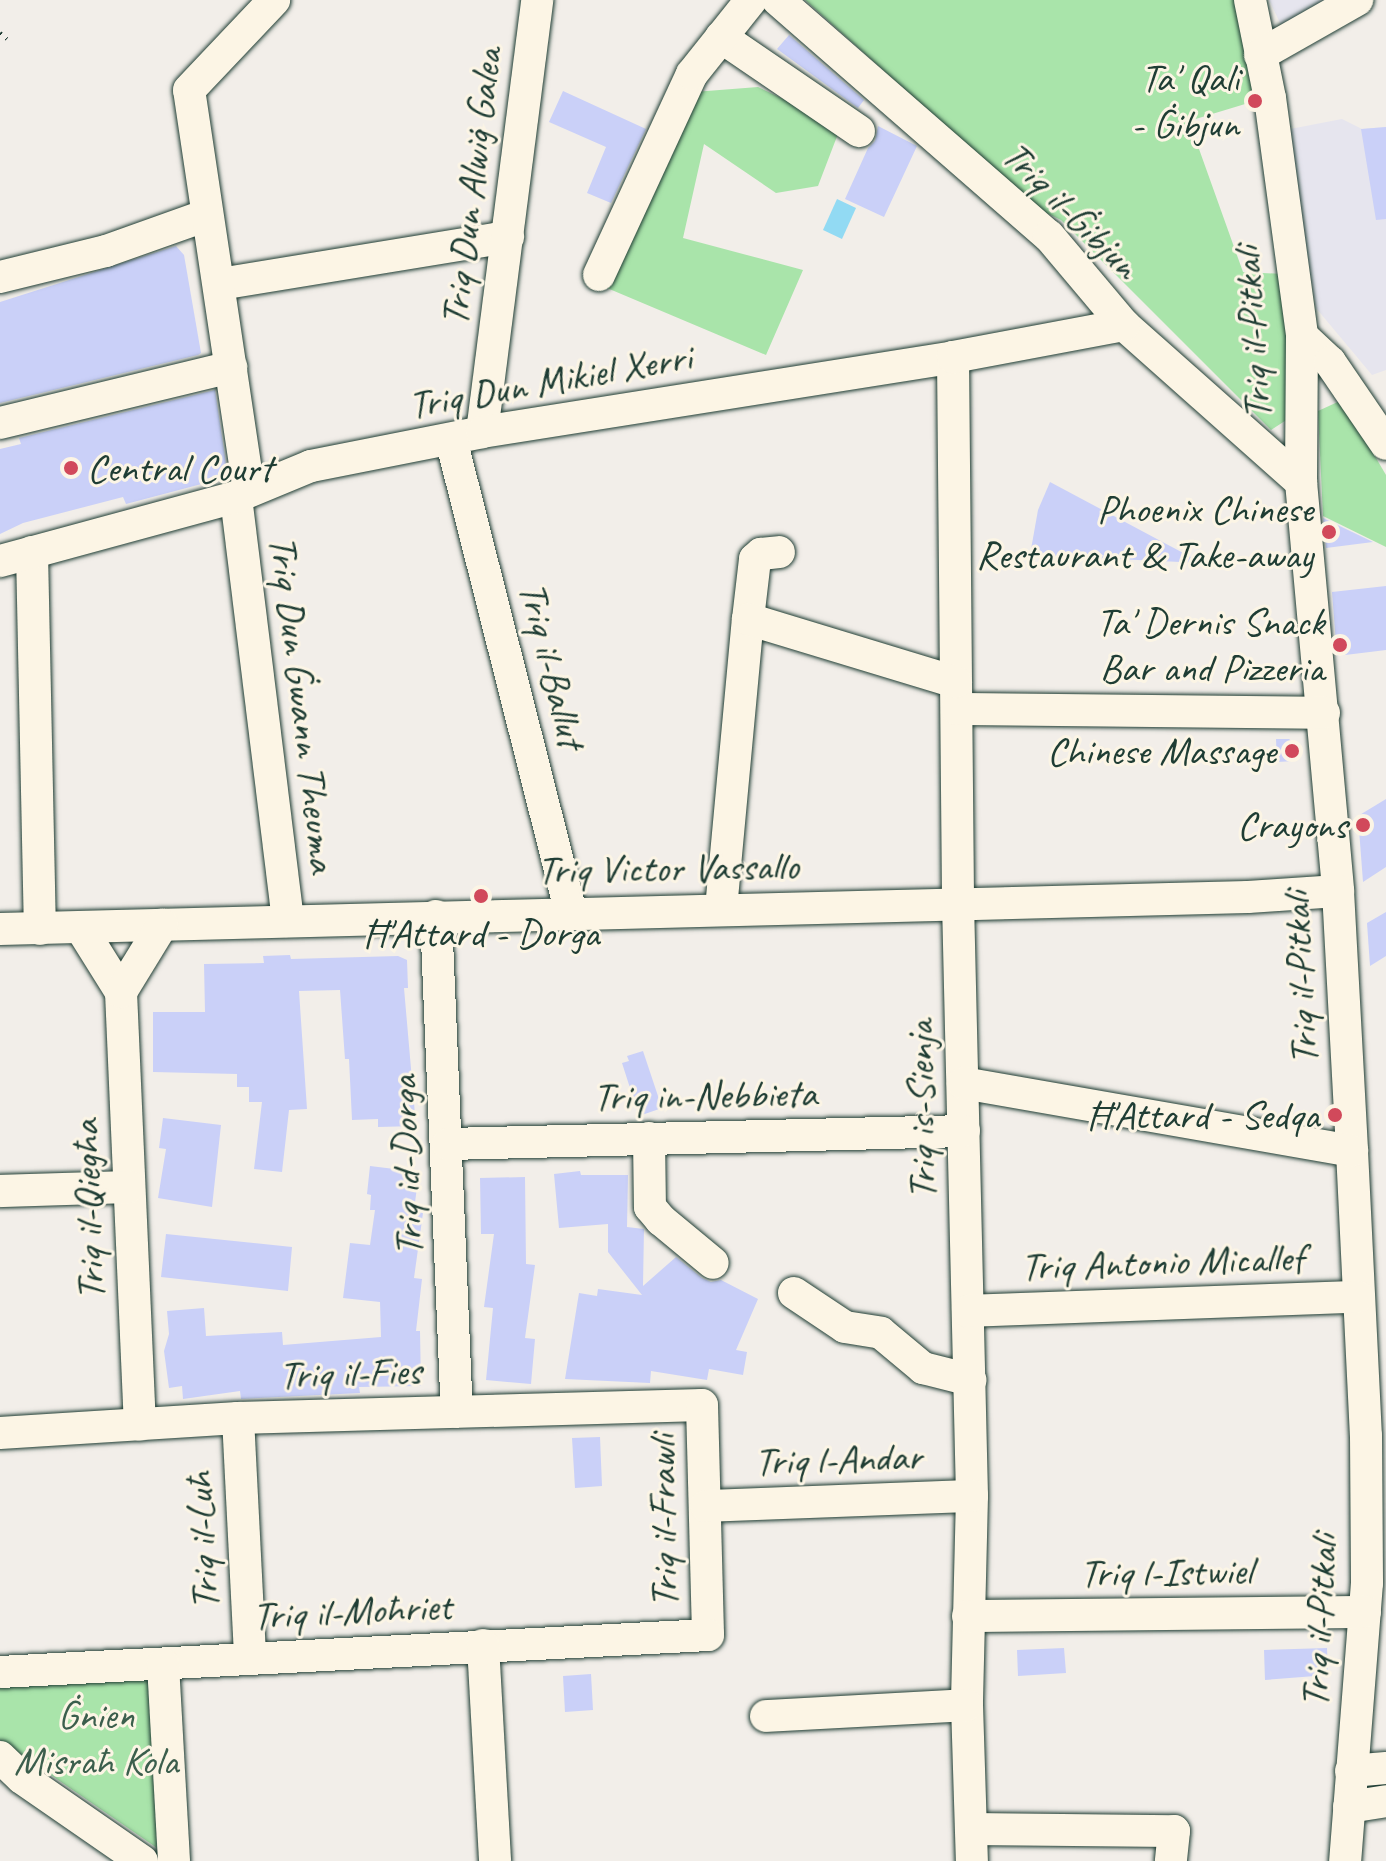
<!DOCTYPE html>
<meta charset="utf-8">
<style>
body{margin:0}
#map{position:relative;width:1386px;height:1861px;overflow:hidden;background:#f2eee9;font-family:Caveat,sans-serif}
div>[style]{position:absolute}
.built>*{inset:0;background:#e6e5ee}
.green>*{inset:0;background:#a9e4aa}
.water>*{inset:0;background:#92daf3}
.building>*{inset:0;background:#cad0f8}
.path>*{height:4px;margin-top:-2px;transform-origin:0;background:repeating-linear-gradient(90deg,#1f3d34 0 2px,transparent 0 8px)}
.roads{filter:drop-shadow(0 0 2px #1f3d34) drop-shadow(0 0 2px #1f3d34)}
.minor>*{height:32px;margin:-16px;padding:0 16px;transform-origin:16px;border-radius:16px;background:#fcf5e5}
.dots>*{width:22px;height:22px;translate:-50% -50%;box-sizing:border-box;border:4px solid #fcf5e5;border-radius:50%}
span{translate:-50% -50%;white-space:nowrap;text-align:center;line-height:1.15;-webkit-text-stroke:6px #fcf5e5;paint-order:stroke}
.poi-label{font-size:40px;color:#1f3d34}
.right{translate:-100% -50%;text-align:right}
.left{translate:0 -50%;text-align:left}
.street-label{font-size:40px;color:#1f3d34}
.park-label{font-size:40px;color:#3b5e4c}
</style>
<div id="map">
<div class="built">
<div style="clip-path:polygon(1269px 0,1365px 0,1294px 52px)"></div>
<div style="clip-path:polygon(1342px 119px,1362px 129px,1386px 127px,1386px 370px,1372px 375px,1316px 308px,1285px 130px)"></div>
</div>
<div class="green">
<div style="clip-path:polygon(805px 0,1236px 0,1255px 101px,1189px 121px,1243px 272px,1283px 274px,1291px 417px,1271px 430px,1061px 220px,1038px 209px)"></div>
<div style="clip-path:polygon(758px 87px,841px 126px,818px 186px,776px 193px,704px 144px,683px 238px,803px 270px,766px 355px,607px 288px,694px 92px)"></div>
<div style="clip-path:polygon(1342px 400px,1386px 475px,1386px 547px,1323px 516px,1318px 411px)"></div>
<div style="clip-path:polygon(149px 1679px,157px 1848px,0 1740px,0 1687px)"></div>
</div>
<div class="water">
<div style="clip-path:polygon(837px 199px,856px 208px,842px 239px,823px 230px)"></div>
</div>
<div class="building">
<div style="clip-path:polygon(789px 35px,864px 100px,858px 108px,777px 49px)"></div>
<div style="clip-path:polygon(563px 91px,646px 129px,611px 203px,587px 193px,606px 147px,549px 122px)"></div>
<div style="clip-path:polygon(878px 126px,917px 146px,884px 217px,845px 199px,868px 148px,875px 141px)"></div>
<div style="clip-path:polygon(1386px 127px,1386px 219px,1376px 220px,1361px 129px)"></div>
<div style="clip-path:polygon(176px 246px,184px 255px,201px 353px,198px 355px,0 403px,0 302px)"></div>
<div style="clip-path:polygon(215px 390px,228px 477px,126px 504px,123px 497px,23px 523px,0 534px,0 449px,21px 444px,19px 438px)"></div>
<div style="clip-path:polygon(1050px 482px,1202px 563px,1030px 555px,1038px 510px)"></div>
<div style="clip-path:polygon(1323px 518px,1373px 542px,1326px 548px)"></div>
<div style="clip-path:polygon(1386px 586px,1386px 650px,1337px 656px,1332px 592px)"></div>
<div style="clip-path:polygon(1276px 739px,1289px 739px,1295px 744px,1295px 761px,1277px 762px)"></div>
<div style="clip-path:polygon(1386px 799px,1386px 867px,1363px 882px,1358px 816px)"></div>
<div style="clip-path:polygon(1386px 912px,1386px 956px,1370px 966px,1367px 923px)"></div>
<div style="clip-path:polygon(290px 955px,291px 959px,398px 956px,407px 960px,408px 988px,404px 988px,416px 1126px,378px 1127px,378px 1119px,352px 1120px,349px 1059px,345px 1059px,340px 990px,299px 991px,307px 1109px,289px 1110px,282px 1172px,254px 1169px,262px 1102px,249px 1102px,249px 1087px,237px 1087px,237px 1074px,153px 1072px,153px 1012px,205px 1012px,204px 964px,264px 963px,263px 956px)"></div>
<div style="clip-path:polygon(643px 1051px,662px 1108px,639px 1116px,622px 1063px,629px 1061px,627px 1056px)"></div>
<div style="clip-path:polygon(163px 1118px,221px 1125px,212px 1207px,158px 1198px,166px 1149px,159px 1148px)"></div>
<div style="clip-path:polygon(370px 1166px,419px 1172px,414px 1210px,423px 1213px,414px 1278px,422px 1279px,416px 1331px,420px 1331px,421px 1386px,359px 1387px,360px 1393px,241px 1399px,240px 1391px,183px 1399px,182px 1386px,169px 1388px,164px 1351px,169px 1334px,167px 1311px,204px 1308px,206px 1336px,282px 1332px,283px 1345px,381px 1337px,380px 1302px,343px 1298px,350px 1243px,370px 1245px,375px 1210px,370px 1210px,371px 1195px,367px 1194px)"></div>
<div style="clip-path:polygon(580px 1171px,581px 1175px,628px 1175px,627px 1227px,644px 1229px,643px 1286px,676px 1257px,702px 1278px,711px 1282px,721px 1280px,758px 1299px,736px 1350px,747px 1352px,743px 1375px,709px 1369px,707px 1380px,651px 1371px,650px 1383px,565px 1379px,579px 1293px,597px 1296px,598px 1289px,642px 1295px,608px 1252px,608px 1224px,559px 1228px,554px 1174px)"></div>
<div style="clip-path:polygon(525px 1177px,526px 1264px,535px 1265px,525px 1338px,535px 1339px,531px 1384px,486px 1380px,493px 1308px,484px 1307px,494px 1234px,481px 1234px,480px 1178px)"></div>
<div style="clip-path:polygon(166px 1234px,292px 1247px,288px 1291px,161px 1277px)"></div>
<div style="clip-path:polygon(600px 1437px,602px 1486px,575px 1488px,572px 1438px)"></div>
<div style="clip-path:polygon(1064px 1648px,1066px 1673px,1018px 1676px,1017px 1650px)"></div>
<div style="clip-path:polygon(1327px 1648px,1328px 1675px,1265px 1680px,1264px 1650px)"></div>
<div style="clip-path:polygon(591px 1674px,593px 1710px,565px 1712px,563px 1676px)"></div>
</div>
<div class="path">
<div style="left:0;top:33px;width:9px;rotate:41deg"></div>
</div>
<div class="roads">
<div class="minor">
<div style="left:778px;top:0;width:359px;rotate:41.1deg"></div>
<div style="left:1049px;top:236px;width:116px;rotate:49.9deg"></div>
<div style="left:1124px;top:325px;width:237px;rotate:41.6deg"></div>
<div style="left:1250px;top:0;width:100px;rotate:78.5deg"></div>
<div style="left:1270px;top:98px;width:240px;rotate:82.3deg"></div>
<div style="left:1302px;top:336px;width:146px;rotate:90.4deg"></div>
<div style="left:1301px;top:482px;width:411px;rotate:84.8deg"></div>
<div style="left:1338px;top:891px;width:260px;rotate:86.9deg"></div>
<div style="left:1352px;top:1151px;width:285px;rotate:87.2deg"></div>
<div style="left:1366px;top:1436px;width:147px;rotate:89.6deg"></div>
<div style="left:1367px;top:1583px;width:279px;rotate:94.5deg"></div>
<div style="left:721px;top:37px;width:167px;rotate:34.3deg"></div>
<div style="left:1260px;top:55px;width:112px;rotate:-29.6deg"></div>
<div style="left:599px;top:275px;width:221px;rotate:-65.2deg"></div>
<div style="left:692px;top:74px;width:95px;rotate:-51.4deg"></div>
<div style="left:0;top:277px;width:109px;rotate:-13.8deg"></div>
<div style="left:106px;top:251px;width:107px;rotate:-19.6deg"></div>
<div style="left:220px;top:284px;width:292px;rotate:-9.3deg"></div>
<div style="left:1302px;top:336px;width:38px;rotate:43deg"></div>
<div style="left:1330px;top:362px;width:99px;rotate:55.7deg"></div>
<div style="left:953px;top:357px;width:545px;rotate:89.47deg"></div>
<div style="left:958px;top:902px;width:594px;rotate:88.65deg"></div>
<div style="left:972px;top:1496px;width:209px;rotate:91.4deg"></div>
<div style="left:967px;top:1705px;width:156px;rotate:88.2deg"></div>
<div style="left:0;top:423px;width:238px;rotate:-13.6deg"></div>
<div style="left:482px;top:432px;width:435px;rotate:-82.7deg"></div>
<div style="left:451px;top:439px;width:488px;rotate:75.8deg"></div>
<div style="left:249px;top:491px;width:405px;rotate:-98.5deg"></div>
<div style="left:189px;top:90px;width:124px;rotate:-46.6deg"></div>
<div style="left:236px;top:497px;width:427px;rotate:83deg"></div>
<div style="left:32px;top:552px;width:377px;rotate:88.8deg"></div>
<div style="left:0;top:561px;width:245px;rotate:-15.2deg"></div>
<div style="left:236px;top:497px;width:81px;rotate:-22.5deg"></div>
<div style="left:311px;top:466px;width:174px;rotate:-11.2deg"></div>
<div style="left:482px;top:432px;width:477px;rotate:-9deg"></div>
<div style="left:953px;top:357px;width:174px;rotate:-10.6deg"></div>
<div style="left:748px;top:619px;width:60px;rotate:-83.3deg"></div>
<div style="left:755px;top:559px;width:8px;rotate:-40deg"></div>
<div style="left:761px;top:554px;width:18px;rotate:-6deg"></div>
<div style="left:957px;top:709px;width:367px;rotate:0.6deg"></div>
<div style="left:721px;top:909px;width:291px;rotate:-84.7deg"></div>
<div style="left:748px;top:619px;width:217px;rotate:16.9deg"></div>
<div style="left:436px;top:916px;width:496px;rotate:87.6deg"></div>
<div style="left:81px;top:928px;width:75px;rotate:58deg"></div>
<div style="left:121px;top:992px;width:433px;rotate:87.5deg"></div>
<div style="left:0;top:929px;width:1248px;rotate:-1.47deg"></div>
<div style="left:1248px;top:897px;width:90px;rotate:-3.8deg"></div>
<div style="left:121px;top:992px;width:79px;rotate:-58.5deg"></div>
<div style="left:963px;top:1083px;width:395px;rotate:9.9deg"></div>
<div style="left:649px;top:1138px;width:69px;rotate:89.2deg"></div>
<div style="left:650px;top:1207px;width:17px;rotate:50deg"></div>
<div style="left:661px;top:1220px;width:67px;rotate:39.6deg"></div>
<div style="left:448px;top:1144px;width:516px;rotate:-1.44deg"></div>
<div style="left:0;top:1191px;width:129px;rotate:-1.8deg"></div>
<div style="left:794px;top:1293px;width:61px;rotate:33.7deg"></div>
<div style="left:845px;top:1327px;width:36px;rotate:9deg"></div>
<div style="left:881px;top:1333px;width:55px;rotate:39.8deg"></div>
<div style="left:923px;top:1368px;width:49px;rotate:14.3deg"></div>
<div style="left:968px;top:1311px;width:390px;rotate:-2.1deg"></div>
<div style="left:238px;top:1418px;width:241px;rotate:87.1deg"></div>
<div style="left:0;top:1433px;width:238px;rotate:-3.6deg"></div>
<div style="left:238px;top:1418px;width:464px;rotate:-1.6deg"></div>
<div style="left:702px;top:1405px;width:230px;rotate:88.5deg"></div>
<div style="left:708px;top:1635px;width:709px;rotate:177.01deg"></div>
<div style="left:706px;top:1506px;width:266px;rotate:-2.2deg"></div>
<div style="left:968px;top:1616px;width:397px;rotate:-0.6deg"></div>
<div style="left:483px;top:1645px;width:216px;rotate:86.8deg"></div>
<div style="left:163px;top:1664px;width:197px;rotate:86.8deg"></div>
<div style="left:766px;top:1716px;width:201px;rotate:-3.1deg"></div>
<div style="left:0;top:1757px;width:30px;rotate:44deg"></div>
<div style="left:22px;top:1778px;width:146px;rotate:34.7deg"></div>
<div style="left:1351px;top:1771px;width:35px;rotate:-5deg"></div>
<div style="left:1349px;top:1807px;width:37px;rotate:-9deg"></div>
<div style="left:971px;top:1829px;width:203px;rotate:0.6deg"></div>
<div style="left:1174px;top:1831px;width:30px;rotate:96deg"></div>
</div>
</div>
<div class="dots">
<div style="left:1255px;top:101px;background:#d1495b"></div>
<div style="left:71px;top:468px;background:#d1495b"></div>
<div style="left:1329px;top:532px;background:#d1495b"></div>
<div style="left:1340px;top:645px;background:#d1495b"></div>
<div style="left:1292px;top:751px;background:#d1495b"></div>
<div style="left:1363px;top:825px;background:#d1495b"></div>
<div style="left:481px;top:896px;background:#d1495b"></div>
<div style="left:1335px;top:1115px;background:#d1495b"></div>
</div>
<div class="poi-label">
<span class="right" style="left:1239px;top:101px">Ta' Qali<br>- Ġibjun</span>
<span class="left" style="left:87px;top:468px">Central Court</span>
<span class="right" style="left:1313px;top:532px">Phoenix Chinese<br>Restaurant &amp; Take-away</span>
<span class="right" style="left:1324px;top:645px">Ta' Dernis Snack<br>Bar and Pizzeria</span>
<span class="right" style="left:1276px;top:751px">Chinese Massage</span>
<span class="right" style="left:1347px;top:825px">Crayons</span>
<span style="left:481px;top:933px">Ħ'Attard - Dorga</span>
<span class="right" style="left:1319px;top:1115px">Ħ'Attard - Sedqa</span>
</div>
<div class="street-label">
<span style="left:471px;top:187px;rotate:-83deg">Triq Dun Alwiġ Galea</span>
<span style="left:1071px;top:210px;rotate:45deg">Triq il-Ġibjun</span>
<span style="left:1252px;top:333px;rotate:-94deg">Triq il-Pitkali</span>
<span style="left:550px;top:381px;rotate:-10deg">Triq Dun Mikiel Xerri</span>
<span style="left:552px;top:665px;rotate:76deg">Triq il-Ballut</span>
<span style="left:303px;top:704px;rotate:83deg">Triq Dun Ġwann Theuma</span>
<span style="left:668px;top:868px;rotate:-1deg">Triq Victor Vassallo</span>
<span style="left:1300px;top:978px;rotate:-93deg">Triq il-Pitkali</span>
<span style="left:705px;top:1095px;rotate:-1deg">Triq in-Nebbieta</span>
<span style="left:921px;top:1110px;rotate:-91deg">Triq is-Sienja</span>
<span style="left:406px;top:1166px;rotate:-92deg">Triq id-Dorga</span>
<span style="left:88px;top:1210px;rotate:-92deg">Triq il-Qiegħa</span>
<span style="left:1162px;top:1262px;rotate:-2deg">Triq Antonio Micallef</span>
<span style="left:350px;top:1373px;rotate:-2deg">Triq il-Fies</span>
<span style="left:838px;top:1459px;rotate:-2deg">Triq l-Andar</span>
<span style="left:663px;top:1521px;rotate:-91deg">Triq il-Frawli</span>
<span style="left:202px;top:1541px;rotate:-93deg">Triq il-Luħ</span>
<span style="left:1166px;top:1572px;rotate:-1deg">Triq l-Istwiel</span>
<span style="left:352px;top:1611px;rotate:-3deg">Triq il-Moħriet</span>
<span style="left:1319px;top:1621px;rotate:-87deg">Triq il-Pitkali</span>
</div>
<div class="park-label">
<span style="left:96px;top:1738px">Ġnien<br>Misraħ Kola</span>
</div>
</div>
